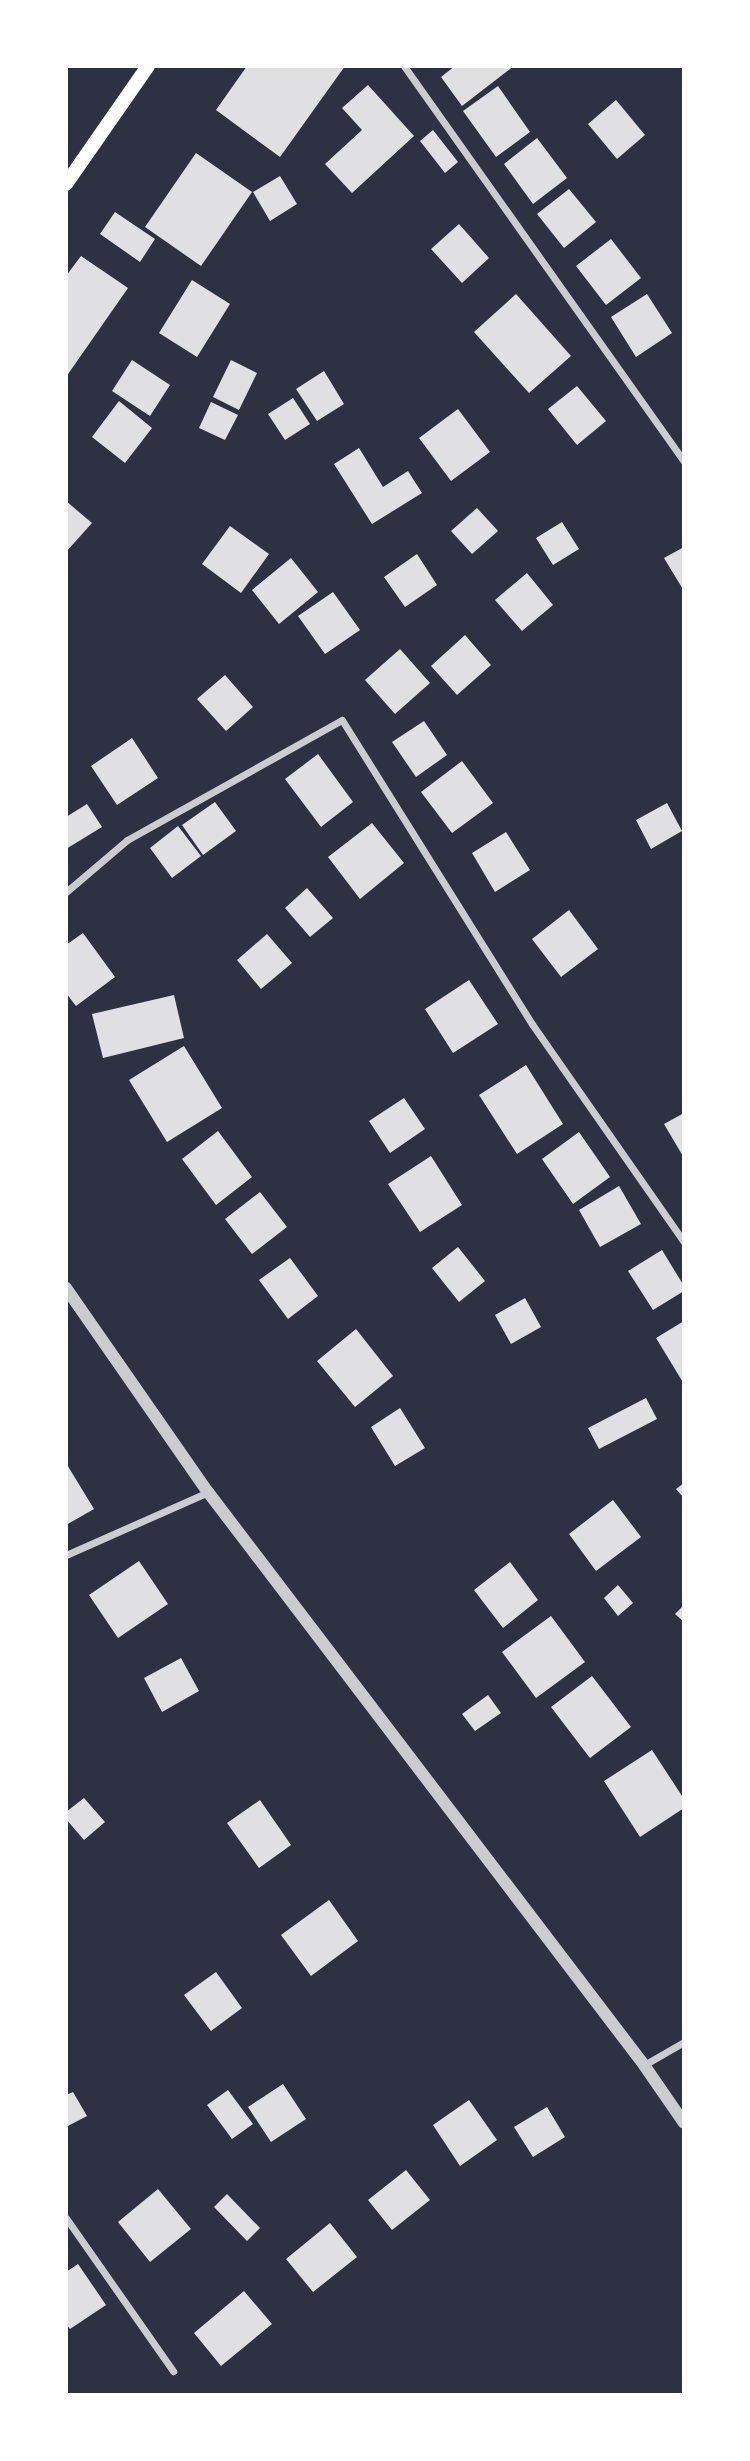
<!DOCTYPE html>
<style>
body{margin:0}
#map{position:relative;width:750px;height:2461px;overflow:hidden;background:#2d3142;font-family:Arial,sans-serif}
div>[style]{position:absolute}
.building>*{inset:0;background:#e0e0e3}
.minor>*{height:7px;margin:-3.5px;padding:0 3.5px;transform-origin:3.5px;border-radius:3.5px;background:#caccd0}
.tertiary>*{height:12px;margin:-6px;padding:0 6px;transform-origin:6px;border-radius:6px;background:#caccd0}
.secondary>*{height:14px;margin:-7px;padding:0 7px;transform-origin:7px;border-radius:7px;background:#fff}
span{translate:-50% -50%;white-space:nowrap;text-align:center;line-height:1.15;-webkit-text-stroke:5px #fff;paint-order:stroke}
.frame{position:absolute;inset:0;border:68px solid #fff;pointer-events:none}
</style>
<div id="map">
<div class="building">
<div style="clip-path:polygon(247px 66px,345px 66px,280px 157px,216px 110px)"></div>
<div style="clip-path:polygon(455px 66px,514px 66px,462px 106px,441px 77px)"></div>
<div style="clip-path:polygon(368px 85px,414px 136px,352px 193px,325px 164px,362px 130px,342px 108px)"></div>
<div style="clip-path:polygon(498px 86px,530px 132px,496px 157px,463px 111px)"></div>
<div style="clip-path:polygon(616px 100px,645px 135px,617px 159px,588px 124px)"></div>
<div style="clip-path:polygon(433px 130px,458px 162px,445px 173px,420px 141px)"></div>
<div style="clip-path:polygon(537px 138px,567px 178px,533px 204px,504px 164px)"></div>
<div style="clip-path:polygon(196px 153px,252px 192px,201px 266px,145px 227px)"></div>
<div style="clip-path:polygon(280px 176px,297px 204px,270px 221px,253px 192px)"></div>
<div style="clip-path:polygon(569px 189px,596px 222px,564px 248px,537px 214px)"></div>
<div style="clip-path:polygon(115px 212px,155px 239px,140px 262px,100px 234px)"></div>
<div style="clip-path:polygon(459px 224px,489px 258px,462px 283px,431px 249px)"></div>
<div style="clip-path:polygon(611px 239px,641px 278px,606px 305px,576px 266px)"></div>
<div style="clip-path:polygon(81px 256px,128px 288px,66px 377px,66px 276px)"></div>
<div style="clip-path:polygon(192px 280px,230px 304px,197px 357px,159px 333px)"></div>
<div style="clip-path:polygon(516px 294px,571px 356px,529px 393px,474px 332px)"></div>
<div style="clip-path:polygon(647px 294px,672px 333px,636px 357px,611px 317px)"></div>
<div style="clip-path:polygon(132px 360px,170px 385px,150px 416px,112px 391px)"></div>
<div style="clip-path:polygon(231px 360px,257px 373px,239px 410px,213px 397px)"></div>
<div style="clip-path:polygon(324px 371px,344px 404px,317px 421px,296px 389px)"></div>
<div style="clip-path:polygon(577px 386px,606px 421px,577px 445px,548px 409px)"></div>
<div style="clip-path:polygon(293px 398px,310px 424px,285px 440px,268px 414px)"></div>
<div style="clip-path:polygon(119px 401px,152px 428px,125px 463px,92px 437px)"></div>
<div style="clip-path:polygon(211px 402px,238px 415px,225px 440px,199px 428px)"></div>
<div style="clip-path:polygon(458px 409px,490px 452px,451px 481px,419px 438px)"></div>
<div style="clip-path:polygon(359px 448px,383px 487px,408px 471px,422px 493px,372px 524px,334px 464px)"></div>
<div style="clip-path:polygon(66px 501px,92px 523px,66px 552px)"></div>
<div style="clip-path:polygon(477px 508px,498px 531px,472px 554px,451px 531px)"></div>
<div style="clip-path:polygon(562px 522px,579px 549px,553px 565px,536px 538px)"></div>
<div style="clip-path:polygon(230px 526px,269px 554px,241px 593px,202px 564px)"></div>
<div style="clip-path:polygon(684px 547px,684px 591px,664px 558px)"></div>
<div style="clip-path:polygon(417px 554px,437px 585px,405px 607px,384px 577px)"></div>
<div style="clip-path:polygon(291px 558px,318px 592px,279px 624px,252px 590px)"></div>
<div style="clip-path:polygon(527px 573px,553px 605px,522px 631px,495px 600px)"></div>
<div style="clip-path:polygon(333px 592px,360px 630px,325px 654px,298px 616px)"></div>
<div style="clip-path:polygon(465px 635px,491px 665px,457px 695px,431px 666px)"></div>
<div style="clip-path:polygon(400px 649px,430px 683px,395px 714px,365px 680px)"></div>
<div style="clip-path:polygon(225px 675px,253px 707px,226px 731px,197px 699px)"></div>
<div style="clip-path:polygon(424px 721px,447px 755px,416px 777px,392px 742px)"></div>
<div style="clip-path:polygon(132px 738px,158px 778px,117px 805px,91px 766px)"></div>
<div style="clip-path:polygon(318px 754px,353px 802px,321px 827px,285px 779px)"></div>
<div style="clip-path:polygon(462px 761px,493px 803px,452px 833px,421px 792px)"></div>
<div style="clip-path:polygon(215px 802px,236px 831px,203px 855px,182px 825px)"></div>
<div style="clip-path:polygon(667px 803px,682px 831px,651px 849px,636px 820px)"></div>
<div style="clip-path:polygon(87px 804px,102px 827px,66px 849px,66px 817px)"></div>
<div style="clip-path:polygon(372px 823px,404px 863px,360px 899px,328px 857px)"></div>
<div style="clip-path:polygon(178px 826px,201px 856px,172px 878px,150px 848px)"></div>
<div style="clip-path:polygon(506px 832px,530px 870px,495px 892px,472px 853px)"></div>
<div style="clip-path:polygon(307px 888px,333px 918px,310px 937px,285px 908px)"></div>
<div style="clip-path:polygon(569px 910px,598px 949px,561px 977px,532px 939px)"></div>
<div style="clip-path:polygon(83px 933px,115px 977px,76px 1006px,66px 993px,66px 945px)"></div>
<div style="clip-path:polygon(267px 934px,292px 963px,261px 989px,237px 960px)"></div>
<div style="clip-path:polygon(469px 980px,498px 1024px,453px 1053px,425px 1009px)"></div>
<div style="clip-path:polygon(174px 995px,184px 1038px,103px 1058px,92px 1014px)"></div>
<div style="clip-path:polygon(184px 1046px,222px 1108px,167px 1142px,129px 1080px)"></div>
<div style="clip-path:polygon(526px 1065px,563px 1124px,517px 1154px,479px 1095px)"></div>
<div style="clip-path:polygon(404px 1098px,425px 1129px,390px 1153px,369px 1121px)"></div>
<div style="clip-path:polygon(684px 1113px,684px 1158px,664px 1124px)"></div>
<div style="clip-path:polygon(218px 1131px,252px 1177px,216px 1205px,182px 1159px)"></div>
<div style="clip-path:polygon(579px 1132px,610px 1177px,573px 1204px,542px 1159px)"></div>
<div style="clip-path:polygon(431px 1156px,462px 1205px,420px 1232px,388px 1184px)"></div>
<div style="clip-path:polygon(619px 1186px,641px 1224px,600px 1247px,579px 1210px)"></div>
<div style="clip-path:polygon(260px 1192px,287px 1227px,252px 1254px,225px 1219px)"></div>
<div style="clip-path:polygon(458px 1247px,485px 1281px,459px 1302px,432px 1268px)"></div>
<div style="clip-path:polygon(662px 1250px,684px 1286px,684px 1291px,653px 1310px,628px 1271px)"></div>
<div style="clip-path:polygon(290px 1258px,318px 1296px,288px 1319px,259px 1280px)"></div>
<div style="clip-path:polygon(525px 1298px,541px 1327px,511px 1344px,495px 1315px)"></div>
<div style="clip-path:polygon(684px 1321px,684px 1384px,656px 1338px)"></div>
<div style="clip-path:polygon(356px 1329px,393px 1376px,355px 1407px,317px 1361px)"></div>
<div style="clip-path:polygon(646px 1398px,657px 1419px,599px 1449px,588px 1428px)"></div>
<div style="clip-path:polygon(400px 1408px,425px 1448px,395px 1466px,371px 1427px)"></div>
<div style="clip-path:polygon(66px 1463px,94px 1509px,66px 1525px)"></div>
<div style="clip-path:polygon(684px 1483px,684px 1498px,676px 1489px)"></div>
<div style="clip-path:polygon(613px 1500px,641px 1537px,596px 1571px,569px 1534px)"></div>
<div style="clip-path:polygon(139px 1561px,168px 1604px,118px 1638px,89px 1595px)"></div>
<div style="clip-path:polygon(510px 1562px,538px 1600px,503px 1628px,474px 1590px)"></div>
<div style="clip-path:polygon(618px 1585px,633px 1603px,618px 1616px,604px 1598px)"></div>
<div style="clip-path:polygon(684px 1605px,684px 1622px,675px 1614px)"></div>
<div style="clip-path:polygon(551px 1616px,585px 1662px,536px 1698px,502px 1652px)"></div>
<div style="clip-path:polygon(181px 1658px,199px 1691px,162px 1712px,144px 1678px)"></div>
<div style="clip-path:polygon(592px 1676px,631px 1727px,590px 1758px,551px 1707px)"></div>
<div style="clip-path:polygon(488px 1695px,501px 1713px,475px 1731px,462px 1714px)"></div>
<div style="clip-path:polygon(652px 1750px,684px 1799px,684px 1808px,640px 1837px,604px 1781px)"></div>
<div style="clip-path:polygon(84px 1798px,105px 1822px,84px 1840px,66px 1819px,66px 1812px)"></div>
<div style="clip-path:polygon(260px 1800px,291px 1845px,259px 1868px,227px 1823px)"></div>
<div style="clip-path:polygon(329px 1900px,358px 1941px,311px 1976px,281px 1935px)"></div>
<div style="clip-path:polygon(216px 1972px,242px 2008px,211px 2031px,184px 1995px)"></div>
<div style="clip-path:polygon(283px 2084px,306px 2119px,271px 2142px,248px 2107px)"></div>
<div style="clip-path:polygon(228px 2090px,253px 2124px,232px 2139px,207px 2105px)"></div>
<div style="clip-path:polygon(73px 2092px,87px 2116px,66px 2127px,66px 2095px)"></div>
<div style="clip-path:polygon(469px 2100px,497px 2140px,460px 2166px,433px 2125px)"></div>
<div style="clip-path:polygon(547px 2107px,565px 2137px,533px 2157px,514px 2127px)"></div>
<div style="clip-path:polygon(406px 2170px,430px 2200px,392px 2230px,368px 2200px)"></div>
<div style="clip-path:polygon(158px 2189px,191px 2229px,150px 2262px,118px 2222px)"></div>
<div style="clip-path:polygon(227px 2194px,260px 2228px,247px 2241px,214px 2207px)"></div>
<div style="clip-path:polygon(330px 2223px,357px 2257px,313px 2292px,286px 2259px)"></div>
<div style="clip-path:polygon(78px 2264px,106px 2305px,70px 2329px,66px 2324px,66px 2272px)"></div>
<div style="clip-path:polygon(244px 2291px,272px 2324px,221px 2366px,194px 2333px)"></div>
</div>
<div class="minor">
<div style="left:404px;top:66px;width:485px;rotate:54.7deg"></div>
<div style="left:66px;top:892px;width:80px;rotate:-40.4deg"></div>
<div style="left:127px;top:840px;width:246px;rotate:-29.2deg"></div>
<div style="left:342px;top:720px;width:358px;rotate:58deg"></div>
<div style="left:532px;top:1024px;width:266px;rotate:55.1deg"></div>
<div style="left:66px;top:1555px;width:155px;rotate:-23.9deg"></div>
<div style="left:644px;top:2065px;width:46px;rotate:-29.9deg"></div>
<div style="left:66px;top:2218px;width:187px;rotate:55deg"></div>
</div>
<div class="tertiary">
<div style="left:66px;top:1288px;width:249px;rotate:55.2deg"></div>
<div style="left:208px;top:1492px;width:720px;rotate:52.73deg"></div>
<div style="left:644px;top:2065px;width:70px;rotate:55.4deg"></div>
</div>
<div class="secondary">
<div style="left:66px;top:184px;width:144px;rotate:-55.2deg"></div>
</div>
<div class="frame"></div>
</div>
